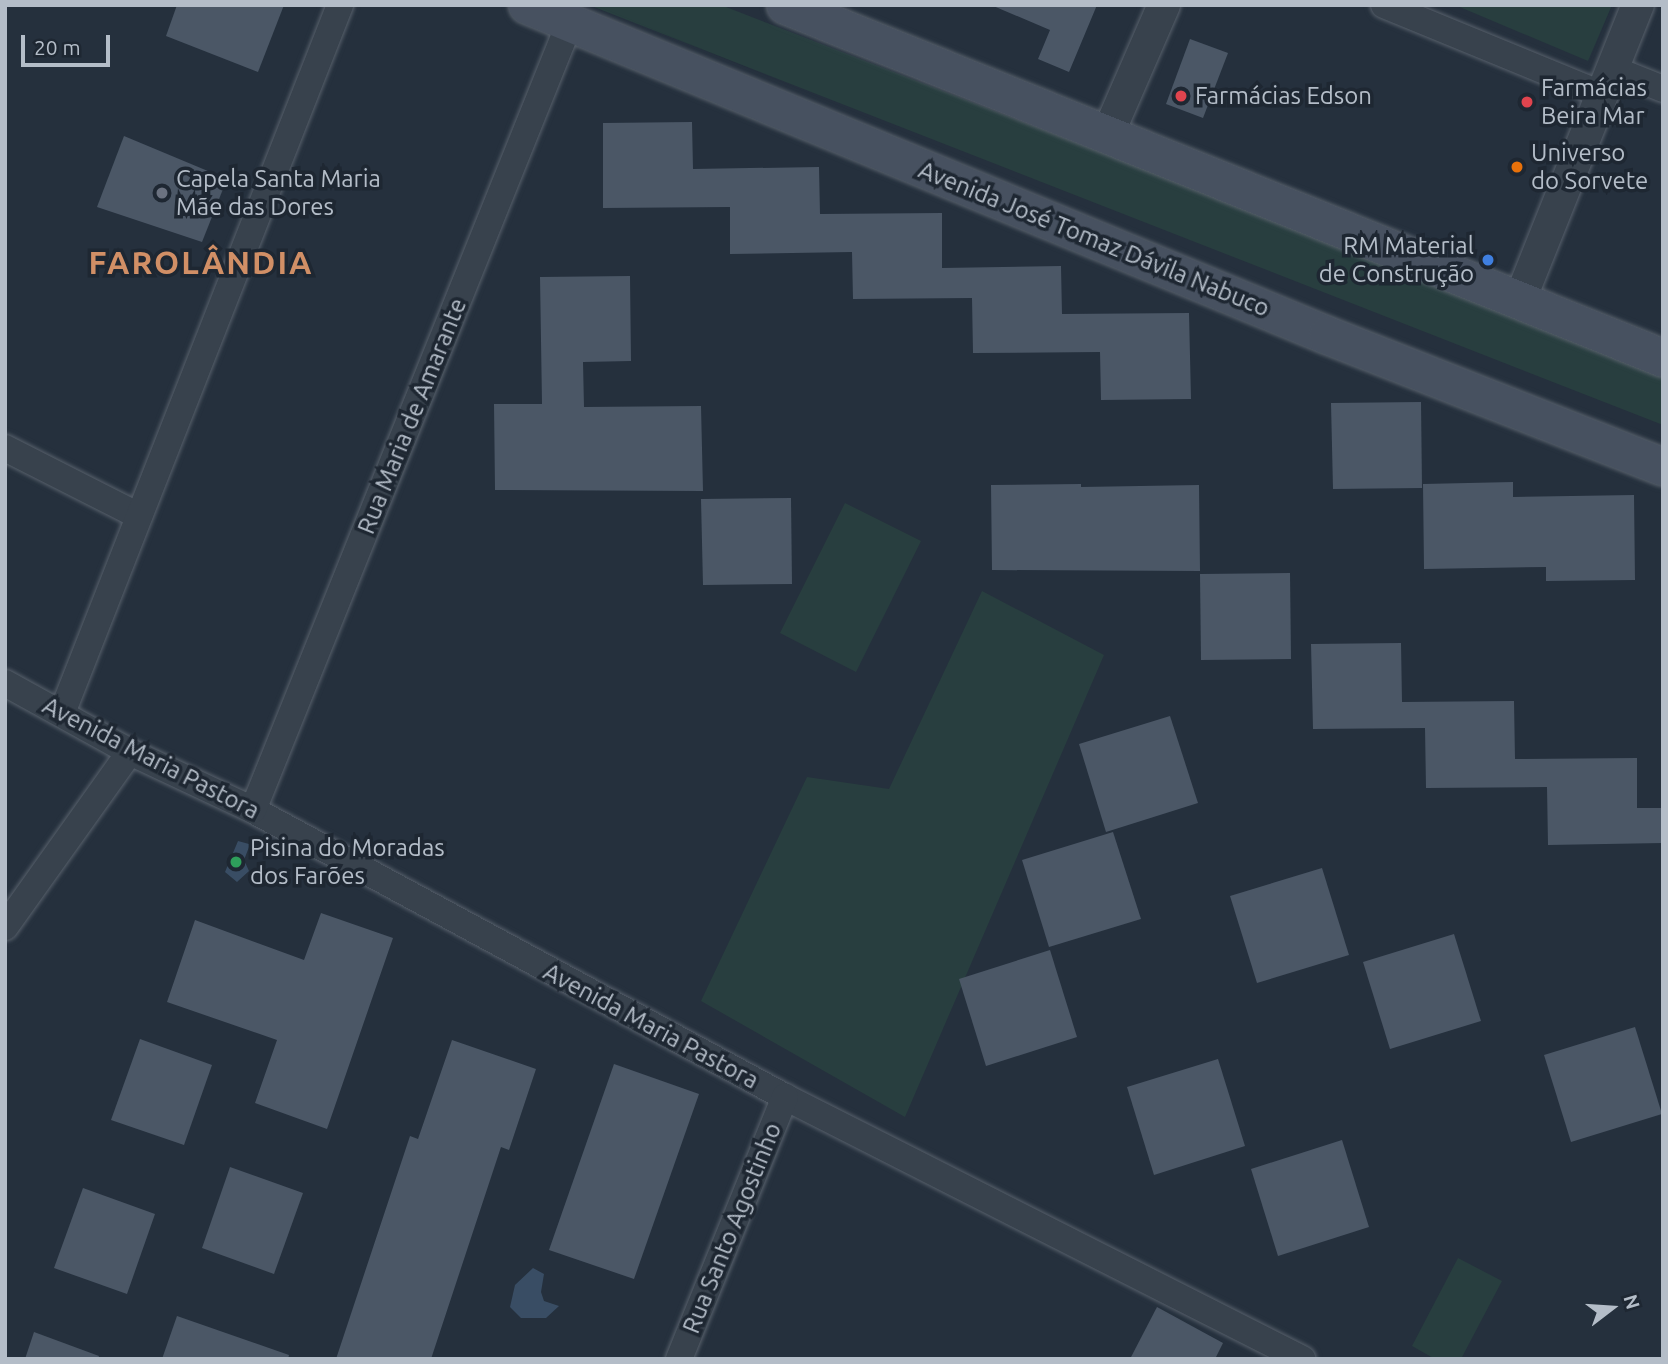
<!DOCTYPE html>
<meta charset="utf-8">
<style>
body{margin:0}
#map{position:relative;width:1668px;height:1364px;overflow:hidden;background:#25303d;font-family:Ubuntu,sans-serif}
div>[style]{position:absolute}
.green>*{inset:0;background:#283e3f}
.water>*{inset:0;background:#394d64}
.building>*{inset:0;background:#4b5766}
.roads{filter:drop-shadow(0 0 2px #57606b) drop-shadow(0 0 2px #57606b)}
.minor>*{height:26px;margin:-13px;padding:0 13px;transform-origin:13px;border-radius:13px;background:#38424d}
.tertiary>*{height:32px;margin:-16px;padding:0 16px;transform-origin:16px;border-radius:16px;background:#38424d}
.secondary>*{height:37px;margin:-18.5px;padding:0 18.5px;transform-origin:18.5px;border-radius:18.5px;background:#475160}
.dots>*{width:19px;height:19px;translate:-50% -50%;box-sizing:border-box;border:4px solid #1e2732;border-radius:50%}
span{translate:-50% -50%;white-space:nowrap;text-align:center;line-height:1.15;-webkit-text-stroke:7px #1e2732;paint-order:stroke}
.poi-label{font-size:24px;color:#b4bdc8}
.left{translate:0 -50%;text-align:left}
.right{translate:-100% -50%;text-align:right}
.street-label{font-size:24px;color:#b4bdc8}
.district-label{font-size:32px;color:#d18f66;font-weight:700;letter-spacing:2px}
.frame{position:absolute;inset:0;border:7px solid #b4bdc8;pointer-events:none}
.north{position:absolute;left:1577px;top:1273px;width:70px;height:70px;-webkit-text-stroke:5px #1e2732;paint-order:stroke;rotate:73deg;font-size:19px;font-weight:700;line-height:28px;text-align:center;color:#b4bdc8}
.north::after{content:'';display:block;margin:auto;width:24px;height:32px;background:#b4bdc8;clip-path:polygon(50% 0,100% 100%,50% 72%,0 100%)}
.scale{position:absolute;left:21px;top:35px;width:89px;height:32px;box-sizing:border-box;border:4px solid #b4bdc8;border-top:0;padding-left:9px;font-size:21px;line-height:24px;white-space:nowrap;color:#b4bdc8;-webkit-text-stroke:5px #1e2732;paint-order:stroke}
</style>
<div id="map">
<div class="green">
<div style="clip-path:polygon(589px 5px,721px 5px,1663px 370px,1663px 425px)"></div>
<div style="clip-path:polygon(1455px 5px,1612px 5px,1588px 61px)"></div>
<div style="clip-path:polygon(845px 503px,921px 541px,856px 672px,780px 633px)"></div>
<div style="clip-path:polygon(982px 591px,1104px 655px,905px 1117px,701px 1001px,807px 777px,889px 789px)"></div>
<div style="clip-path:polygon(1458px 1258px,1502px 1281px,1461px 1359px,1435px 1359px,1412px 1346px)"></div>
</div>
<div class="water">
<div style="clip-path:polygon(238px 841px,249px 844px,249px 847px,244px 860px,249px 871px,237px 882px,225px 872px)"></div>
<div style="clip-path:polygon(533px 1268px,544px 1274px,541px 1292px,544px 1301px,559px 1306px,546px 1318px,521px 1318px,510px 1307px,515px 1285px)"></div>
</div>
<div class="building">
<div style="clip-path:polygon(177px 5px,284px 5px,258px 72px,166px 36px)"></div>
<div style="clip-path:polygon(991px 5px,1097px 5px,1069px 72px,1038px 59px,1050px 30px)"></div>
<div style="clip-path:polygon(1190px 39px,1228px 53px,1203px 118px,1166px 104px)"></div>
<div style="clip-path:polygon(692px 122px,693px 169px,819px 167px,820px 214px,942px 213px,942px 268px,1061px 266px,1062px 314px,1189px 313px,1191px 399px,1101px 400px,1100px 352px,973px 353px,972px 298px,853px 299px,852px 252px,730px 254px,730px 207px,603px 208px,603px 123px)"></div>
<div style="clip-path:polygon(124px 136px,227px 179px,202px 242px,97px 207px)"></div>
<div style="clip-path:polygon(630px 276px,631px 361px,583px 362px,584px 407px,701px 406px,703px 491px,495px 490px,494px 404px,542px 404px,540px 277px)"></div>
<div style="clip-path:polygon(1421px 402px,1422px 488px,1333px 489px,1331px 403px)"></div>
<div style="clip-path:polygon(1513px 482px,1513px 497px,1634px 495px,1635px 580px,1546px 581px,1546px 567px,1424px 569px,1423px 484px)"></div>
<div style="clip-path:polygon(1081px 484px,1081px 487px,1199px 485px,1200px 571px,992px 570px,991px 485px)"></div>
<div style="clip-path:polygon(791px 498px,792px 584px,703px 585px,701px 499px)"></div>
<div style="clip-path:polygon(1290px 573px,1291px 659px,1201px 660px,1200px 574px)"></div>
<div style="clip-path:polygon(1401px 643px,1402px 702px,1514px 701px,1515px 759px,1637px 758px,1637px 808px,1663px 808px,1663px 843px,1548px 845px,1547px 787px,1426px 788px,1425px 728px,1313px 729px,1311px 644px)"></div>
<div style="clip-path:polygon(1170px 716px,1198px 803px,1106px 832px,1079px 744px)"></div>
<div style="clip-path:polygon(1113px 832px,1141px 919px,1049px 947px,1022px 860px)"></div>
<div style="clip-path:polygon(1322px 868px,1349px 955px,1257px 983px,1230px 896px)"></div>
<div style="clip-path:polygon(321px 913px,393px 938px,327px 1129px,255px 1103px,277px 1040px,167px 1002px,195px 920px,304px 960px)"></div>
<div style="clip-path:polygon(1454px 934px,1481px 1021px,1390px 1049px,1363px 962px)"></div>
<div style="clip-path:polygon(1050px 950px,1077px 1037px,986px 1066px,959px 979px)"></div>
<div style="clip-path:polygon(1635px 1027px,1662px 1114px,1571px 1142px,1544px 1055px)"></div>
<div style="clip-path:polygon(140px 1039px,212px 1065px,184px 1145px,111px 1120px)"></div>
<div style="clip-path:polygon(452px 1040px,536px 1069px,509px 1150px,501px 1147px,431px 1359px,336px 1359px,410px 1136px,418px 1139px)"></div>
<div style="clip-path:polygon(1218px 1059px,1245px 1146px,1154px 1175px,1127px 1087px)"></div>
<div style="clip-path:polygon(614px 1064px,699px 1094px,634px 1279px,549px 1250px)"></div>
<div style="clip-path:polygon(1342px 1140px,1369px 1227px,1278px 1256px,1251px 1169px)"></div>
<div style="clip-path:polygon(230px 1167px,303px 1193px,274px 1274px,202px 1248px)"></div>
<div style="clip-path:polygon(83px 1188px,155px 1214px,127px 1294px,54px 1268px)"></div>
<div style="clip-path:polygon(1157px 1307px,1223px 1343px,1215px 1359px,1130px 1359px)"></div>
<div style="clip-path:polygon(177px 1316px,289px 1355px,288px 1359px,162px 1359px)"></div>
<div style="clip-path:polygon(34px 1332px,99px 1356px,98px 1359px,25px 1359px)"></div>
</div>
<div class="roads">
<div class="minor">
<div style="left:1384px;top:5px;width:237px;rotate:22.3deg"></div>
<div style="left:1613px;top:69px;width:54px;rotate:21.8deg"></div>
<div style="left:5px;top:448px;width:150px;rotate:26.9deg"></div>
<div style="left:5px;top:683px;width:143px;rotate:28.9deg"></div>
<div style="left:130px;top:752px;width:136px;rotate:25.2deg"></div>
<div style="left:253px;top:810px;width:604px;rotate:28.35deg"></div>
<div style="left:785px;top:1097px;width:580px;rotate:26.87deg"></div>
<div style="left:62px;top:713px;width:761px;rotate:-68.56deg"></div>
<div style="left:253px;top:810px;width:849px;rotate:-68.09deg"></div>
<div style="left:5px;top:927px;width:215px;rotate:-54.5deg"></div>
<div style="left:679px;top:1359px;width:283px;rotate:-68deg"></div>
</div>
<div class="tertiary">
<div style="left:1107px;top:136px;width:143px;rotate:-66.5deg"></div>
<div style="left:1519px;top:302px;width:320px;rotate:-68.2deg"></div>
</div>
<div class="secondary">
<div style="left:527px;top:5px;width:865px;rotate:22.42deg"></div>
<div style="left:1327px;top:335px;width:361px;rotate:21.4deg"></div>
<div style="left:785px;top:5px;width:946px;rotate:21.9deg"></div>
</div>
</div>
<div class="dots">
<div style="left:1181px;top:96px;background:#e0444e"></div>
<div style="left:1527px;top:102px;background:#e0444e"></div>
<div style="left:1517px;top:167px;background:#e8710a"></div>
<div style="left:162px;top:193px;background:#6b7280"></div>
<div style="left:1488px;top:260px;background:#3f7fe0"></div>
<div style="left:236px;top:862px;background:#2e9e5b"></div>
</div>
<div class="poi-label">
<span class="left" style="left:1541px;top:102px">Farmácias<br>Beira Mar</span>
<span class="left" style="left:1195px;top:96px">Farmácias Edson</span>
<span class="left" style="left:1531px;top:167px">Universo<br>do Sorvete</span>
<span class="left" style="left:176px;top:193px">Capela Santa Maria<br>Mãe das Dores</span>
<span class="right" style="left:1474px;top:260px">RM Material<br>de Construção</span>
<span class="left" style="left:250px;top:862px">Pisina do Moradas<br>dos Farões</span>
</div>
<div class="street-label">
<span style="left:1094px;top:239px;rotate:22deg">Avenida José Tomaz Dávila Nabuco</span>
<span style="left:412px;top:416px;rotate:-68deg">Rua Maria de Amarante</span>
<span style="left:151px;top:758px;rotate:27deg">Avenida Maria Pastora</span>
<span style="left:651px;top:1026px;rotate:28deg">Avenida Maria Pastora</span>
<span style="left:732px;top:1228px;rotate:-68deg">Rua Santo Agostinho</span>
</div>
<div class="district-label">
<span style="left:201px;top:262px">FAROLÂNDIA</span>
</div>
<div class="frame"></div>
<div class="north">N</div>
<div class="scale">20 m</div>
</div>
